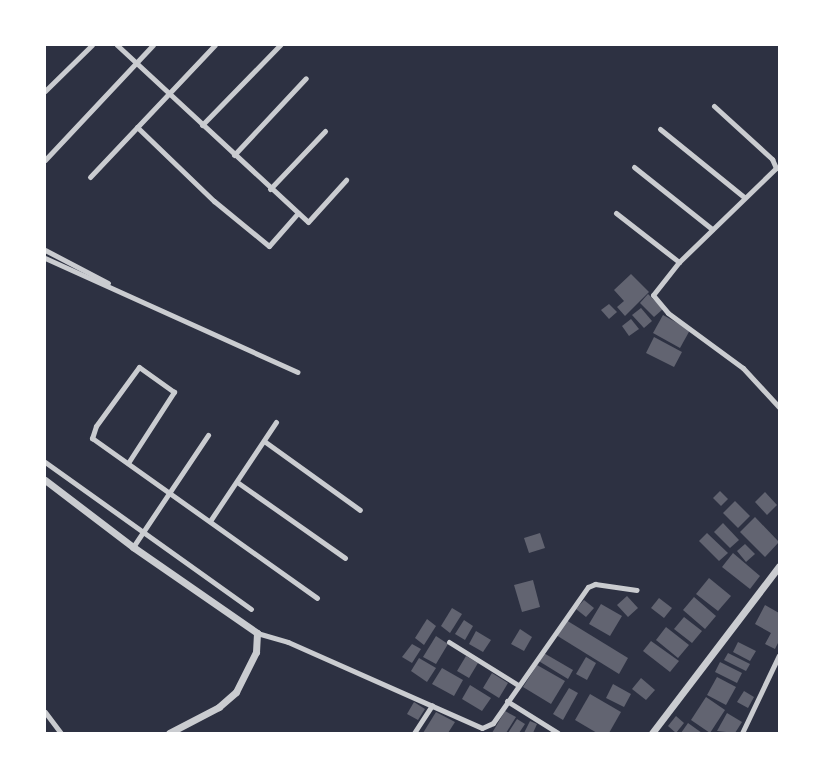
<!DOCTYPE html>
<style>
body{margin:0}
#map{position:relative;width:824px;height:778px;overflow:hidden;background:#2d3142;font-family:"Public Sans",sans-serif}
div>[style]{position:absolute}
.building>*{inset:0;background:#626471}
.minor>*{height:5px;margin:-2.5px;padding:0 2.5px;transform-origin:2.5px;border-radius:2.5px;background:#caccd0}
.tertiary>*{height:7px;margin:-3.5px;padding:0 3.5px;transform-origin:3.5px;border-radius:3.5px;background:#caccd0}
span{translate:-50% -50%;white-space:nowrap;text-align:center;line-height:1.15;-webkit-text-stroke:6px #fff;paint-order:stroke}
.frame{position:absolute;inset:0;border:46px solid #fff;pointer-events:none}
</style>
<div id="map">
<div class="building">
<div style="clip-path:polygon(631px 274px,649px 292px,625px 316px,617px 307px,624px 301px,614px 290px)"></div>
<div style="clip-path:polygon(648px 294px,663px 309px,654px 317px,640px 303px)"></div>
<div style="clip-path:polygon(609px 304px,617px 312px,609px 319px,601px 310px)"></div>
<div style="clip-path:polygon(641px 308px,652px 321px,644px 328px,632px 315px)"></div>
<div style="clip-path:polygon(663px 315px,690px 330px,680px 348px,653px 333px)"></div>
<div style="clip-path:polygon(631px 319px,639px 329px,629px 336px,622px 326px)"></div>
<div style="clip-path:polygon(654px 337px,682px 352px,674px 367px,646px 353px)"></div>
<div style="clip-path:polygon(720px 491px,728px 499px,721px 506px,713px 498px)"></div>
<div style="clip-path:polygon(765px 492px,777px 505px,767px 515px,755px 502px)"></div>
<div style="clip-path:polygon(735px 501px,750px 516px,738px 528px,723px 513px)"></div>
<div style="clip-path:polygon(755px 517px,779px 542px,765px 557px,740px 532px)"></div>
<div style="clip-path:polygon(723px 523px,739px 540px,730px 548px,714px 532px)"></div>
<div style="clip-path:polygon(540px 533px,545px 548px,529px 553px,524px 538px)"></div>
<div style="clip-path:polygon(707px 533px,728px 553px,719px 561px,699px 541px)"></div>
<div style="clip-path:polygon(745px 544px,755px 554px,746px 562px,737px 551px)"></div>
<div style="clip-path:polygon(733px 553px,760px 576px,750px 589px,722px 567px)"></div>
<div style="clip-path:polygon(709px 578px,731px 596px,718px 611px,696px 594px)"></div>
<div style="clip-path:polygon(533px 580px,540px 607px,522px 612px,514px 585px)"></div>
<div style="clip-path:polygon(627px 596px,638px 608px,628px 617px,617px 605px)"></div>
<div style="clip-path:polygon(694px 597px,716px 616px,705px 629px,683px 610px)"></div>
<div style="clip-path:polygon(659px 598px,672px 608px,664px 618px,651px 608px)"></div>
<div style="clip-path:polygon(584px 600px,594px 608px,586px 617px,576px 609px)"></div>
<div style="clip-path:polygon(601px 604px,622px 616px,610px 636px,589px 624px)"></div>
<div style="clip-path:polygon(765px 605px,779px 613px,779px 641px,775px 649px,765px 644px,771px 633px,755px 624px)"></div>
<div style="clip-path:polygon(452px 608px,462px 614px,450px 633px,441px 626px)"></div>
<div style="clip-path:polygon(684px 617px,702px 631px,692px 643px,674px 629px)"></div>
<div style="clip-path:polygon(427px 619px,436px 626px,424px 645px,415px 638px)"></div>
<div style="clip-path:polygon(464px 620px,473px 626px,465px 640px,455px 634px)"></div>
<div style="clip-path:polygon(566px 620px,628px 658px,619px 674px,556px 635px)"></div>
<div style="clip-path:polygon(666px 627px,689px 645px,678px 658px,656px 640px)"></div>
<div style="clip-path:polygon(520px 629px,532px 637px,524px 651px,511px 644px)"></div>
<div style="clip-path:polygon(476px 631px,491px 640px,483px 652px,469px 644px)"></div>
<div style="clip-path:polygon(436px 636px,448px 644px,436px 664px,423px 657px)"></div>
<div style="clip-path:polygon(651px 641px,679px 661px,670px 672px,643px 651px)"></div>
<div style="clip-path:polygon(738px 642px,756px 651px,750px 661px,733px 652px)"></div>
<div style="clip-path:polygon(412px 644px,421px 649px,412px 663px,402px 657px)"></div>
<div style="clip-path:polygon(542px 652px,573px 670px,568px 679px,537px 660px)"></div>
<div style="clip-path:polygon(728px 653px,750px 664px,746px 671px,724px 660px)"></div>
<div style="clip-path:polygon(466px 656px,478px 663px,469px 678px,457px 671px)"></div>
<div style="clip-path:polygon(586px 657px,596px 663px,587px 680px,576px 674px)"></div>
<div style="clip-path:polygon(419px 658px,436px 668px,427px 682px,411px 671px)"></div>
<div style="clip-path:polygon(720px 662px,742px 673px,737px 683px,715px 672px)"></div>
<div style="clip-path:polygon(537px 665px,565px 681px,551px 704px,523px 687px)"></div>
<div style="clip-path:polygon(442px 668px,463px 680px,454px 696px,432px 684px)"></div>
<div style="clip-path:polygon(492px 673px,508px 683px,499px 698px,483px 688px)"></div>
<div style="clip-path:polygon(717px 677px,736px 687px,726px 705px,707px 695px)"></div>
<div style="clip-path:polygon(641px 678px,655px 690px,646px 700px,632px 689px)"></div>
<div style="clip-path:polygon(613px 684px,631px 694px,624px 707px,606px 698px)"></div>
<div style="clip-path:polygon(470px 685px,491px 698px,482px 711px,462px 699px)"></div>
<div style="clip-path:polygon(569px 688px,578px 693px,563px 720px,553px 714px)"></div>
<div style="clip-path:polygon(744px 691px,754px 697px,748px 708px,737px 702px)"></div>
<div style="clip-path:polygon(590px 694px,621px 712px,609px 733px,597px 733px,575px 720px)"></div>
<div style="clip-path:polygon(706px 697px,725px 710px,710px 733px,691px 720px)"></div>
<div style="clip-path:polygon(414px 702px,425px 709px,418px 720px,407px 714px)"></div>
<div style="clip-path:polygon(505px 711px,516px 717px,506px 733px,492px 733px)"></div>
<div style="clip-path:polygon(436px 712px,455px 722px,448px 733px,423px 733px)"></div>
<div style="clip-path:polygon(727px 713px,742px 722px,735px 733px,717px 731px)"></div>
<div style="clip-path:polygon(676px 716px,684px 723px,676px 733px,668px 726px)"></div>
<div style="clip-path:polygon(517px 719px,525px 724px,519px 733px,508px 733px)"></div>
<div style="clip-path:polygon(530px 721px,537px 724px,533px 733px,524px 733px)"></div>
<div style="clip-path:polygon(688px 723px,702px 733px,681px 733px)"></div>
</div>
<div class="minor">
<div style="left:117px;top:45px;width:260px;rotate:42.8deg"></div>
<div style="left:308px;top:222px;width:57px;rotate:-47.9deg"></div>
<div style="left:45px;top:91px;width:66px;rotate:-44.4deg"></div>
<div style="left:714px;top:106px;width:79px;rotate:42.4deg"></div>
<div style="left:772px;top:159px;width:10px;rotate:66deg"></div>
<div style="left:776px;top:168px;width:135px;rotate:135.9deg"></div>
<div style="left:679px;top:262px;width:42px;rotate:128.2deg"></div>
<div style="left:653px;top:295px;width:23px;rotate:50deg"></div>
<div style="left:668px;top:313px;width:93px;rotate:36.3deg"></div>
<div style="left:743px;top:368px;width:53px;rotate:47.3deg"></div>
<div style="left:202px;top:125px;width:112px;rotate:-45.7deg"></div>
<div style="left:137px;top:127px;width:107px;rotate:43.9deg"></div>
<div style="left:214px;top:201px;width:71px;rotate:39.3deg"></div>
<div style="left:269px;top:246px;width:44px;rotate:-48.7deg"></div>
<div style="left:660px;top:129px;width:108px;rotate:39deg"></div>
<div style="left:234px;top:155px;width:105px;rotate:-46.9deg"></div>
<div style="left:45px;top:160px;width:158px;rotate:-46.8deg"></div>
<div style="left:634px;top:167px;width:100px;rotate:38.5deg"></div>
<div style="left:90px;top:177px;width:182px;rotate:-46.6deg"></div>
<div style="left:270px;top:189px;width:80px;rotate:-46.5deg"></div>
<div style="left:616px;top:213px;width:80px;rotate:37.9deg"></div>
<div style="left:45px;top:250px;width:71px;rotate:27.6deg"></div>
<div style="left:45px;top:258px;width:277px;rotate:24.3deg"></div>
<div style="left:264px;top:441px;width:118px;rotate:35.7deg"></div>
<div style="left:45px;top:462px;width:253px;rotate:35.5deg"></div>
<div style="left:128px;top:463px;width:85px;rotate:-57.1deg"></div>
<div style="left:174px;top:392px;width:43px;rotate:-144.5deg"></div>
<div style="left:139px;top:367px;width:73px;rotate:126.1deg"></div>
<div style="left:96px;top:426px;width:13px;rotate:108deg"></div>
<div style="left:92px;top:438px;width:276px;rotate:35.4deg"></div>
<div style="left:237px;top:482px;width:132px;rotate:35.1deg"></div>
<div style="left:210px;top:521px;width:119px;rotate:-56.3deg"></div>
<div style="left:133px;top:547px;width:135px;rotate:-56.2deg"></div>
<div style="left:257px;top:633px;width:32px;rotate:16deg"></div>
<div style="left:288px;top:642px;width:212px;rotate:23.9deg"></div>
<div style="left:482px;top:728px;width:12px;rotate:-24deg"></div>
<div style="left:493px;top:723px;width:166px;rotate:-55.1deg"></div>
<div style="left:588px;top:587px;width:8px;rotate:-23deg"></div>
<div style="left:595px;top:584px;width:42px;rotate:8.1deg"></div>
<div style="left:449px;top:642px;width:81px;rotate:31.9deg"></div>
<div style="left:507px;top:701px;width:60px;rotate:32.1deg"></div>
<div style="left:45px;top:712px;width:26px;rotate:53deg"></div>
<div style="left:414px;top:733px;width:33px;rotate:-57deg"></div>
<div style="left:742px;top:733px;width:86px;rotate:-64.6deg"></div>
</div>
<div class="tertiary">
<div style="left:45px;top:480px;width:111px;rotate:37.3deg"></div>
<div style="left:133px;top:547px;width:151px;rotate:34.7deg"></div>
<div style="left:257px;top:633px;width:19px;rotate:93deg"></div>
<div style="left:256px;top:652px;width:45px;rotate:116.6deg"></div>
<div style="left:236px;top:692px;width:23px;rotate:139deg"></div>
<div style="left:219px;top:707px;width:56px;rotate:152.5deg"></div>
<div style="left:652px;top:733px;width:210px;rotate:-52.7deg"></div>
</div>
<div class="frame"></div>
</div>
